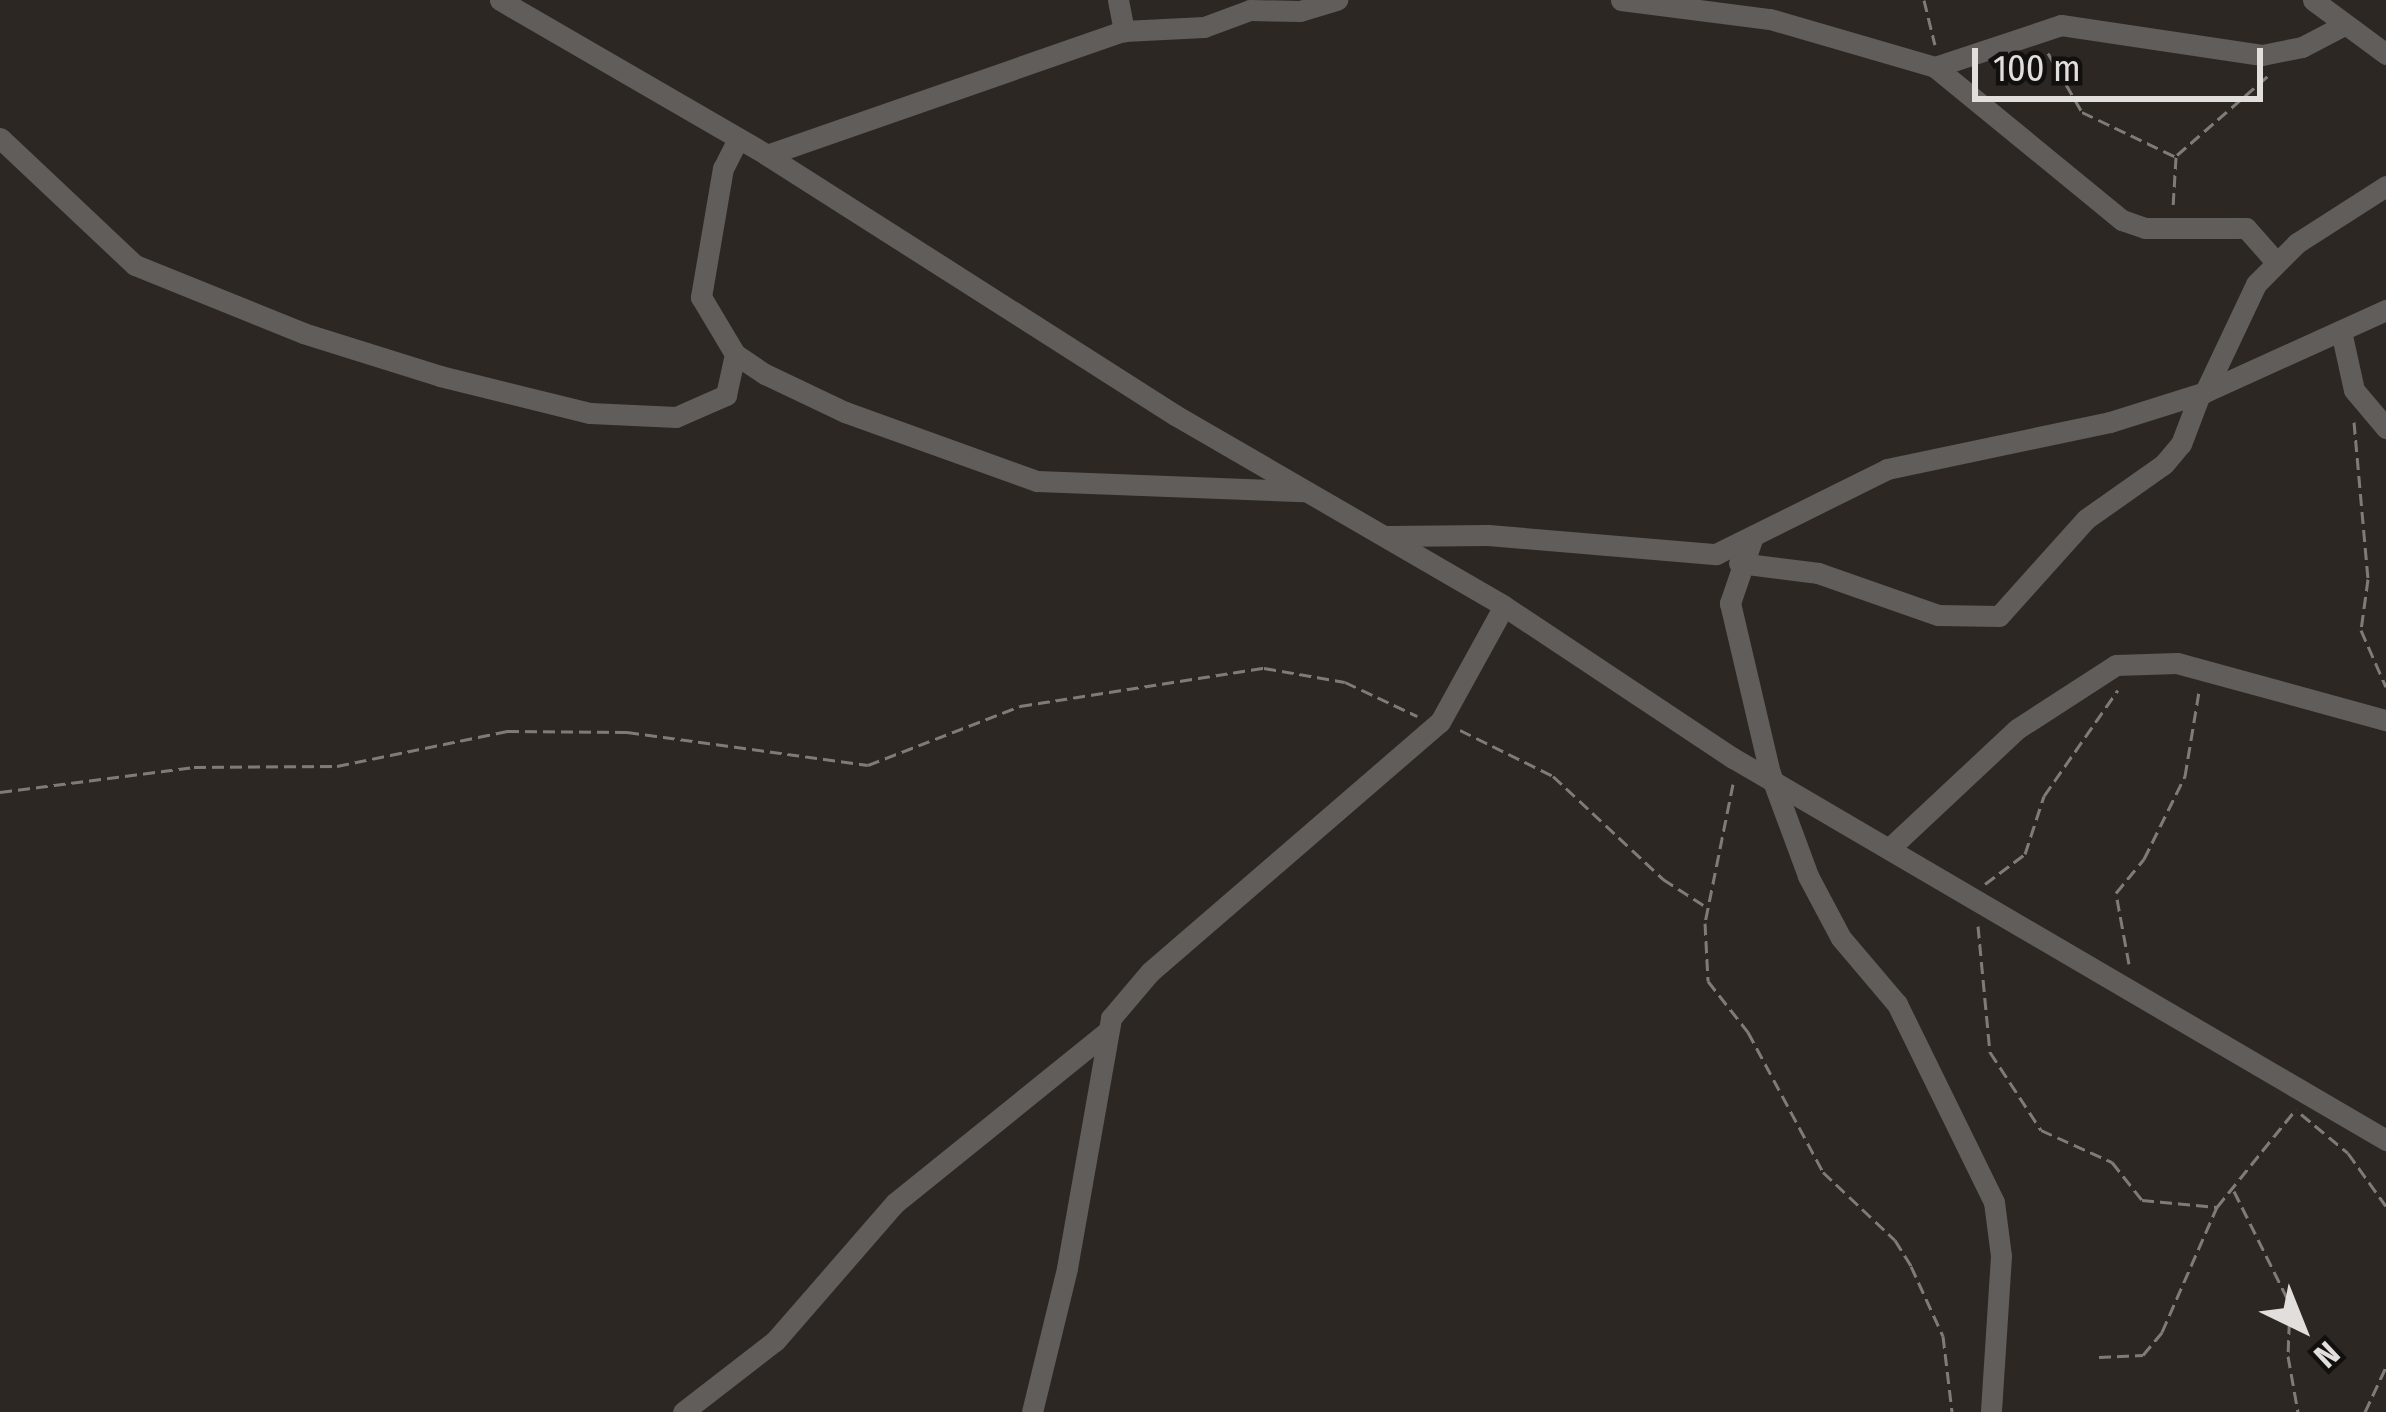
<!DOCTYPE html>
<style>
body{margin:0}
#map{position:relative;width:2386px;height:1412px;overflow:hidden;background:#2c2722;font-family:"Fira Sans Condensed",sans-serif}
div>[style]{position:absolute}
.path>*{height:3px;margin-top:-1.5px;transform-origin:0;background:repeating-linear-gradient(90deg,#7f7b77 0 12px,transparent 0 18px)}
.street>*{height:21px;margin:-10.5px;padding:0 10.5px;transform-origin:10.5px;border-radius:10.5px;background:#605d5a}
span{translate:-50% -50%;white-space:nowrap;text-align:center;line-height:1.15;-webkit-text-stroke:9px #12100e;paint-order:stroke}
.north{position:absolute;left:2242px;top:1268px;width:120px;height:120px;-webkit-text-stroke:9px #12100e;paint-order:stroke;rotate:137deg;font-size:33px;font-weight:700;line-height:48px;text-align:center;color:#e1dedb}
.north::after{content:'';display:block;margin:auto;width:42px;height:54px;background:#e1dedb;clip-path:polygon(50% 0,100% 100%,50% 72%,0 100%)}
.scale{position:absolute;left:1972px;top:48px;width:291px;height:54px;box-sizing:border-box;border:6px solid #e1dedb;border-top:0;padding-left:15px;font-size:36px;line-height:42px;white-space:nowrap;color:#e1dedb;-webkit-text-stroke:9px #12100e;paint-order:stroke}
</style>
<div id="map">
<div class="path">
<div style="left:1924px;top:0;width:46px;rotate:76.3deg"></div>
<div style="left:2048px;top:53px;width:68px;rotate:60deg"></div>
<div style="left:2082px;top:112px;width:104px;rotate:25.6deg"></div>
<div style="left:2176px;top:157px;width:50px;rotate:93.4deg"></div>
<div style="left:2177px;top:155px;width:122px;rotate:-41deg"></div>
<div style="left:2354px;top:422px;width:158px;rotate:84.9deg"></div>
<div style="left:2368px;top:579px;width:51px;rotate:97.8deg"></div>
<div style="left:2361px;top:630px;width:62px;rotate:66.3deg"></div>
<div style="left:1460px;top:730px;width:104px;rotate:26.3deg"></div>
<div style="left:1553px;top:776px;width:151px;rotate:43.1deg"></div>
<div style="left:1663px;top:879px;width:54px;rotate:32.8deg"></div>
<div style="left:1733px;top:784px;width:142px;rotate:101.4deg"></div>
<div style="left:1705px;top:923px;width:58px;rotate:87deg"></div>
<div style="left:1708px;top:981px;width:65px;rotate:51.9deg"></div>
<div style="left:1748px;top:1032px;width:159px;rotate:61.8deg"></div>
<div style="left:1823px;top:1172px;width:99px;rotate:43.4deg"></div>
<div style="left:1895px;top:1240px;width:31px;rotate:58deg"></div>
<div style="left:1911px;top:1266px;width:77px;rotate:65.4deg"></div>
<div style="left:1943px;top:1336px;width:77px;rotate:83.2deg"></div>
<div style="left:0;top:792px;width:196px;rotate:-7.3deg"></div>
<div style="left:194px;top:767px;width:143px;rotate:-0.4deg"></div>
<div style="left:337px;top:766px;width:174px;rotate:-11.6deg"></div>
<div style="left:507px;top:731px;width:120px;rotate:0.5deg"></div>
<div style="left:627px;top:732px;width:243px;rotate:7.8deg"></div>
<div style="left:868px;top:765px;width:163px;rotate:-21.2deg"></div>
<div style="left:1020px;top:706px;width:247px;rotate:-8.9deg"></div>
<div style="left:1264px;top:668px;width:82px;rotate:9.8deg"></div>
<div style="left:1345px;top:682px;width:80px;rotate:25.3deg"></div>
<div style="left:1985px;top:884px;width:50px;rotate:-36.9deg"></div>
<div style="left:2025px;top:854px;width:61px;rotate:-71.9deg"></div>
<div style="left:2044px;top:796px;width:129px;rotate:-55.1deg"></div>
<div style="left:1978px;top:926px;width:127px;rotate:84.6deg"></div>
<div style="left:1990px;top:1052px;width:93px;rotate:56.8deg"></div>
<div style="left:2041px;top:1130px;width:78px;rotate:24.3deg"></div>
<div style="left:2112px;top:1162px;width:48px;rotate:51.7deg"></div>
<div style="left:2142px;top:1200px;width:75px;rotate:5.3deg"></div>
<div style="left:2129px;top:964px;width:72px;rotate:-100.4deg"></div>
<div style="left:2116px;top:893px;width:44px;rotate:-50.5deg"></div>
<div style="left:2144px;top:859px;width:93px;rotate:-63.7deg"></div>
<div style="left:2185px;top:776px;width:86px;rotate:-80.6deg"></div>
<div style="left:2301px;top:1114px;width:61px;rotate:39.7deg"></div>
<div style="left:2348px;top:1153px;width:65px;rotate:54.4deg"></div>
<div style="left:2234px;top:1191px;width:126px;rotate:63.6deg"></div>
<div style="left:2290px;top:1304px;width:52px;rotate:92.2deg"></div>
<div style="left:2288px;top:1356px;width:57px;rotate:79.9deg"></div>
<div style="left:2099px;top:1357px;width:44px;rotate:-2.6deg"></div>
<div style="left:2143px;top:1355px;width:30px;rotate:-50deg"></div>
<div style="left:2162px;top:1332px;width:137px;rotate:-66.3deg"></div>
<div style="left:2217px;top:1207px;width:126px;rotate:-51.1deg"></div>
<div style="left:2365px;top:1412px;width:50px;rotate:-65deg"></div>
</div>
<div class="street">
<div style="left:500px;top:0;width:309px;rotate:30.1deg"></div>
<div style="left:767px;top:155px;width:484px;rotate:32.5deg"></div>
<div style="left:1175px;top:415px;width:380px;rotate:30.1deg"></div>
<div style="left:1504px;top:606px;width:275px;rotate:33.6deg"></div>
<div style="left:1733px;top:758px;width:757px;rotate:30.33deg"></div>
<div style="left:1118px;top:0;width:32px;rotate:79deg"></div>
<div style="left:1621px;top:0;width:150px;rotate:7.3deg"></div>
<div style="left:1770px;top:19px;width:172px;rotate:16.2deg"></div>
<div style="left:1935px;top:67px;width:242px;rotate:39.3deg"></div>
<div style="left:2122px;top:220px;width:24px;rotate:19deg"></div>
<div style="left:2145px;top:228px;width:101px"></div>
<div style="left:2246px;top:228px;width:45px;rotate:48.6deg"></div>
<div style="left:2313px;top:0;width:91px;rotate:36.5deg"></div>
<div style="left:1935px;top:67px;width:133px;rotate:-18.4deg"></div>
<div style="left:2061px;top:25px;width:203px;rotate:8.5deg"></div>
<div style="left:2262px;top:55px;width:41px;rotate:-11.3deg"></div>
<div style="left:2302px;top:47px;width:47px;rotate:-27.6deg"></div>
<div style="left:0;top:138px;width:185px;rotate:43.3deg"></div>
<div style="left:135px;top:265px;width:181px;rotate:22deg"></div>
<div style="left:303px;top:333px;width:144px;rotate:17.4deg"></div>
<div style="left:440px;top:376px;width:154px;rotate:13.9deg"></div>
<div style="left:590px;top:413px;width:86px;rotate:2.7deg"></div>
<div style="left:676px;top:417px;width:55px;rotate:-23.7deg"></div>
<div style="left:726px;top:395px;width:42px;rotate:-77.6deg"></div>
<div style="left:736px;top:143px;width:28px;rotate:117deg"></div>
<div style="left:723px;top:168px;width:131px;rotate:99.7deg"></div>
<div style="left:701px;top:297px;width:66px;rotate:59.2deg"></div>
<div style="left:735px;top:354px;width:36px;rotate:34deg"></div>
<div style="left:765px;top:374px;width:89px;rotate:25.4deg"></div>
<div style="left:845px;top:412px;width:204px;rotate:19.8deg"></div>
<div style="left:1037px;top:481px;width:266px;rotate:2.2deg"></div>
<div style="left:767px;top:155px;width:378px;rotate:-19.2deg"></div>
<div style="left:1124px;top:31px;width:80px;rotate:-2.9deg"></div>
<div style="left:1204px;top:27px;width:49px;rotate:-20.3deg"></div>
<div style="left:1250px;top:10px;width:50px;rotate:1.1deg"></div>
<div style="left:1300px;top:11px;width:39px;rotate:-17deg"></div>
<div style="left:2341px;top:331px;width:60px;rotate:77.6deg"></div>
<div style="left:2354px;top:390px;width:50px;rotate:49.9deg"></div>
<div style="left:2205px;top:392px;width:119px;rotate:-64.7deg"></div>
<div style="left:2256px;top:284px;width:58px;rotate:-45deg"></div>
<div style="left:2297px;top:243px;width:106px;rotate:-32.6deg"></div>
<div style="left:1387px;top:536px;width:101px;rotate:-0.6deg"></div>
<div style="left:1488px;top:535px;width:229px;rotate:4.8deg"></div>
<div style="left:1716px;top:554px;width:191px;rotate:-26.4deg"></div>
<div style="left:1887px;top:469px;width:228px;rotate:-11.9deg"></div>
<div style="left:2110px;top:422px;width:100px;rotate:-17.5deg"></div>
<div style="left:2205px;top:392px;width:199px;rotate:-24.4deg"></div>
<div style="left:1752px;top:539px;width:68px;rotate:109deg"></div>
<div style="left:1730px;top:603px;width:175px;rotate:76.8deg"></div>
<div style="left:1770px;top:773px;width:110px;rotate:69.7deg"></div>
<div style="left:1808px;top:876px;width:70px;rotate:62deg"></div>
<div style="left:1841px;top:938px;width:87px;rotate:49.7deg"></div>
<div style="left:1897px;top:1004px;width:220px;rotate:63.9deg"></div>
<div style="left:1994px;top:1202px;width:54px;rotate:82.6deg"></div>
<div style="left:2001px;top:1256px;width:156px;rotate:93.7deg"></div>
<div style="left:1739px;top:563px;width:80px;rotate:7.2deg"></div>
<div style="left:1818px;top:573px;width:127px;rotate:19.3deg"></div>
<div style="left:1938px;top:615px;width:61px;rotate:0.9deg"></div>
<div style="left:1999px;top:616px;width:130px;rotate:-48.1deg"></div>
<div style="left:2086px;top:519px;width:95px;rotate:-35.2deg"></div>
<div style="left:2164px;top:464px;width:26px;rotate:-50deg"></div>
<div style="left:2181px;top:444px;width:53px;rotate:-69.2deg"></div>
<div style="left:1892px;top:846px;width:171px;rotate:-43.1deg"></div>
<div style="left:2017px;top:729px;width:118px;rotate:-32.9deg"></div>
<div style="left:2116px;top:665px;width:61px;rotate:-1.9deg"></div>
<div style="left:2177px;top:663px;width:217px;rotate:15.3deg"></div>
<div style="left:683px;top:1412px;width:116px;rotate:-37.7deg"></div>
<div style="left:775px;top:1341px;width:183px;rotate:-49deg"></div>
<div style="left:895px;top:1203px;width:274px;rotate:-38.9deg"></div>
<div style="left:1032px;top:1412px;width:148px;rotate:-76.3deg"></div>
<div style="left:1067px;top:1268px;width:254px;rotate:-80deg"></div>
<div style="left:1111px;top:1018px;width:60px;rotate:-49.7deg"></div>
<div style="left:1150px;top:972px;width:383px;rotate:-40.8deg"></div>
<div style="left:1440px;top:722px;width:132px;rotate:-61.1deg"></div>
</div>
<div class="north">N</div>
<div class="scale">100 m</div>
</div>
